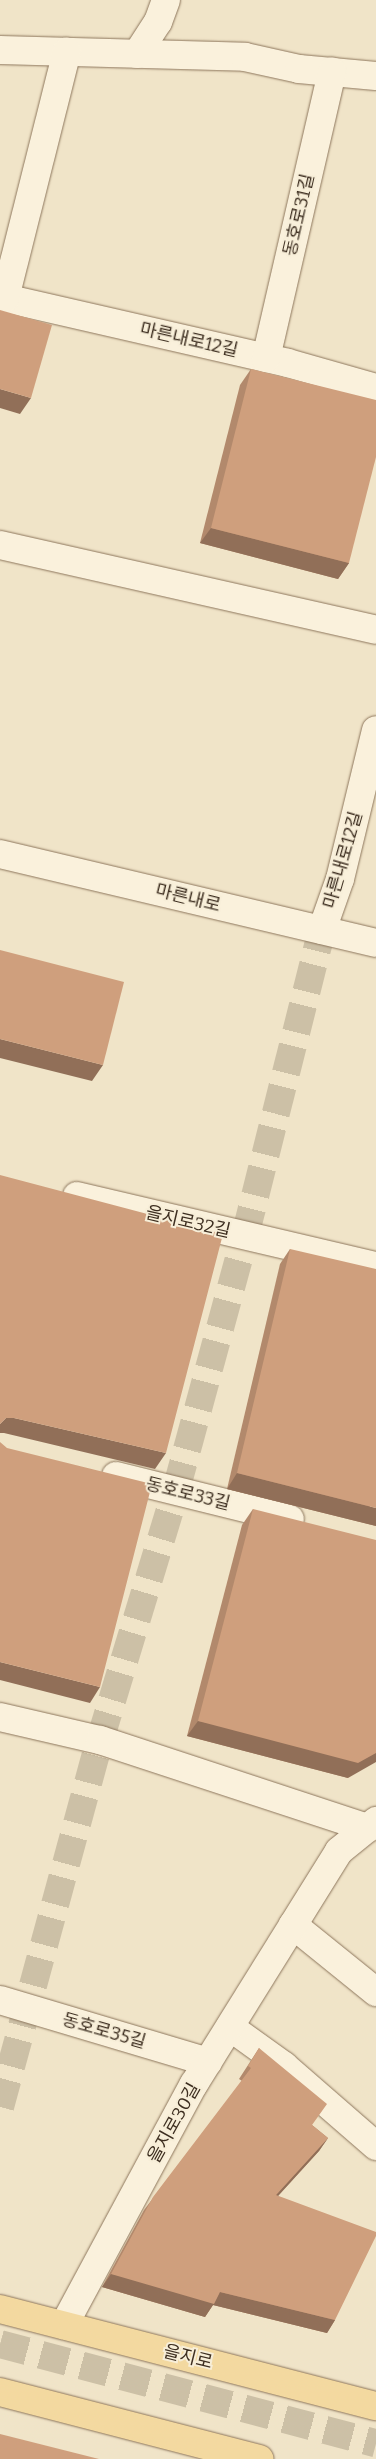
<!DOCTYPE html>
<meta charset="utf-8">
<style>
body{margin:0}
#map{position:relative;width:376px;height:2459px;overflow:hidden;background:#f0e4c8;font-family:Bitter,"Noto Sans KR",serif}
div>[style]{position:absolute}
.pedestrian-tunnel>*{height:28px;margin-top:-14px;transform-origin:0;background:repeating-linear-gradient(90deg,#ccc0a6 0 28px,transparent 0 42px)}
.minor-tunnel>*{height:28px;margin-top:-14px;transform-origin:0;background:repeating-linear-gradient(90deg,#ccc0a6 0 28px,transparent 0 42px)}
.roads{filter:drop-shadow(0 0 1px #8d765c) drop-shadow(0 0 1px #8d765c)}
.minor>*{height:28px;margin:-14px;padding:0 14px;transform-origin:14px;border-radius:14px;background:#faf1dc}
.secondary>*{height:28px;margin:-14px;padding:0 14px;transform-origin:14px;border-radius:14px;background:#faf1dc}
.primary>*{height:28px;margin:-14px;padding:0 14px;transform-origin:14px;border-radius:14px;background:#f3d9a0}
.wall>*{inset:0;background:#b2896c}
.shaded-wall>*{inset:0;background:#916f58}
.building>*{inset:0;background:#cf9f7d}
span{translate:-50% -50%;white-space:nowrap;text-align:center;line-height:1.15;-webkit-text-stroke:4px #f7eed8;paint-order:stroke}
.street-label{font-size:18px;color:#3d2e20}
</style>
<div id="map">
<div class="pedestrian-tunnel">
<div style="left:0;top:2344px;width:389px;rotate:14.8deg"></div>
</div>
<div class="minor-tunnel">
<div style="left:0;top:2107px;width:380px;rotate:-74.8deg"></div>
<div style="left:100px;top:1740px;width:261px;rotate:-73.1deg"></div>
<div style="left:176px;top:1490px;width:263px;rotate:-74.8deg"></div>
<div style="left:245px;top:1236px;width:316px;rotate:-75.9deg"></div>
</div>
<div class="roads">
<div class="minor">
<div style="left:0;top:50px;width:245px;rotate:1.6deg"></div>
<div style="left:245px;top:57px;width:55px;rotate:12.5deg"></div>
<div style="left:299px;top:69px;width:77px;rotate:5.2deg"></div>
<div style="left:137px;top:54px;width:38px;rotate:-57deg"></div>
<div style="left:158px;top:22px;width:23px;rotate:-70deg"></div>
<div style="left:0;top:297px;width:295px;rotate:12.9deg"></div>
<div style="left:288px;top:363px;width:91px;rotate:15.9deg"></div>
<div style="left:5px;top:298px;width:254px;rotate:-75.9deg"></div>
<div style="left:266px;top:358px;width:294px;rotate:-77deg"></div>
<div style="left:0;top:545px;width:385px;rotate:12.7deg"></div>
<div style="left:322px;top:930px;width:54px;rotate:-70.6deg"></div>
<div style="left:340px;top:879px;width:153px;rotate:-76.4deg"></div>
<div style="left:77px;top:1196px;width:307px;rotate:13.2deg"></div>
<div style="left:116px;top:1476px;width:179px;rotate:13.9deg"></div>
<div style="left:0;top:1717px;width:103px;rotate:13deg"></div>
<div style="left:100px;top:1740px;width:282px;rotate:18.2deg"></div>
<div style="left:293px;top:1925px;width:107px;rotate:38.9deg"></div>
<div style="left:0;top:2000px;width:217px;rotate:16.6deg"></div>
<div style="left:230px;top:2027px;width:67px;rotate:35.8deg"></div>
<div style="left:284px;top:2066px;width:122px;rotate:41deg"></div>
<div style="left:64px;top:2325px;width:274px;rotate:-61.7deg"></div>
<div style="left:194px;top:2084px;width:187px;rotate:-58.1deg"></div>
<div style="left:293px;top:1925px;width:87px;rotate:-58.1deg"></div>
<div style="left:339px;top:1851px;width:48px;rotate:-39deg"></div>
</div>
<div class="secondary">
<div style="left:0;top:854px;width:386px;rotate:13.3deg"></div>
</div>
<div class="primary">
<div style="left:0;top:2309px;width:388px;rotate:14.5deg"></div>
<div style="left:0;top:2392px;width:268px;rotate:14.5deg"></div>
</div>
</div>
<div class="wall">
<div style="clip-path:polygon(251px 369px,349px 563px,338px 579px,200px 543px,240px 385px)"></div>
<div style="clip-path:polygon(290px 1249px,376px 1526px,227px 1489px,280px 1264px)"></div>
<div style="clip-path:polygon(253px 1509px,348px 1778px,187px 1736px,242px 1525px)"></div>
<div style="clip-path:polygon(259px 2048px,312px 2125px,328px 2138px,319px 2151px,278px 2196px,335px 2320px,327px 2333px,213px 2305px,205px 2317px,102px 2287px,144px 2210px,242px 2081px,239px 2079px)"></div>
</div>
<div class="shaded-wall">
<div style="clip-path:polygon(0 389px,31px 398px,20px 414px,0 408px)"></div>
<div style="clip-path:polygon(211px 528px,349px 563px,338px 579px,200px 543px)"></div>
<div style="clip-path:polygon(0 1039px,103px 1065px,92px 1081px,0 1058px)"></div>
<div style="clip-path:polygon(6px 1418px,14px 1418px,166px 1453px,155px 1469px,4px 1433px,0 1433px,0 1424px)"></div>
<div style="clip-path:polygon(237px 1473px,376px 1508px,376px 1526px,227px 1489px)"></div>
<div style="clip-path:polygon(0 1662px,100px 1687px,90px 1703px,0 1680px)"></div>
<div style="clip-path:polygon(198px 1721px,376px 1753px,376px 1762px,348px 1778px,187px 1736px)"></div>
<div style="clip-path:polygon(328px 2138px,319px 2151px,267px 2208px,276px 2195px)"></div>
<div style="clip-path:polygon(111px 2274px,220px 2292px,335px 2320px,327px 2333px,213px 2305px,205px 2317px,102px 2287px)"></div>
</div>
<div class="building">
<div style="clip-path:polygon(0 310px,52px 325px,31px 398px,0 389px)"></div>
<div style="clip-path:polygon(251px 369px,376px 400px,376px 457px,349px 563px,211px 528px)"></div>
<div style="clip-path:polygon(0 950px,124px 982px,103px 1065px,0 1039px)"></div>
<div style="clip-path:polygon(0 1175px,223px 1234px,166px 1453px,14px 1418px,6px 1418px,0 1424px)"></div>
<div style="clip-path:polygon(290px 1249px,376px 1269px,376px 1508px,237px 1473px)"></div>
<div style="clip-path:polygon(0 1442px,7px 1448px,152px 1484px,100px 1687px,0 1662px)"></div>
<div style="clip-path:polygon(253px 1509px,376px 1540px,376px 1753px,358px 1763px,198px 1721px)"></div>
<div style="clip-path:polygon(259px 2048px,327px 2104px,312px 2125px,328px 2138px,276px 2195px,376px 2232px,376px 2236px,335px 2320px,220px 2292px,214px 2304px,111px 2274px,153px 2197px,251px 2068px,248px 2066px)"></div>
<div style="clip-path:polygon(0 2434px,99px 2459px,0 2459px)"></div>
</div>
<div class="street-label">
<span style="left:299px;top:215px;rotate:-77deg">동호로31길</span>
<span style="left:189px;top:340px;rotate:13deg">마른내로12길</span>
<span style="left:343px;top:860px;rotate:-74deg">마른내로12길</span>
<span style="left:188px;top:898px;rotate:14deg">마른내로</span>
<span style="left:188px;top:1222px;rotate:13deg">을지로32길</span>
<span style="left:188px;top:1494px;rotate:14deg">동호로33길</span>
<span style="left:104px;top:2031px;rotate:16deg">동호로35길</span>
<span style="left:174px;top:2123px;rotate:-61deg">을지로30길</span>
<span style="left:188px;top:2357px;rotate:14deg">을지로</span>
</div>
</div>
